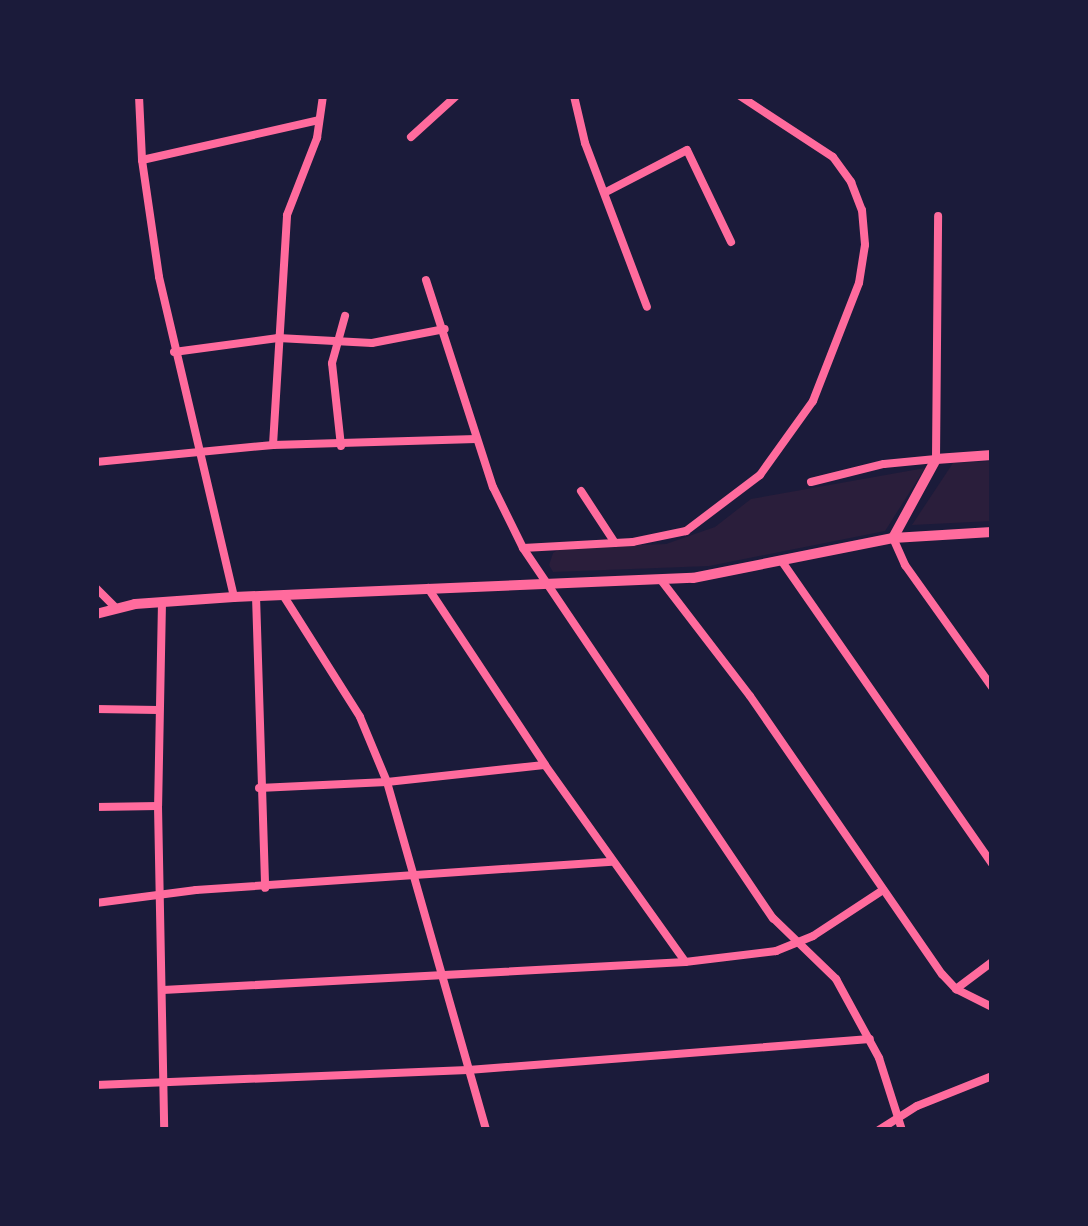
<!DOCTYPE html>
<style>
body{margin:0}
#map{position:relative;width:1088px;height:1226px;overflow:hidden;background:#1b1b3a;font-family:"Roboto Condensed",sans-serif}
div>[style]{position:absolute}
.green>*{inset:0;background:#2a1e3b}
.minor>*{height:8px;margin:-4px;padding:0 4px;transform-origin:4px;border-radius:4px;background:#ff6b9d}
.tertiary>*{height:10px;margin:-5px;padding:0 5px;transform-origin:5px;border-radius:5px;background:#ff6b9d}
span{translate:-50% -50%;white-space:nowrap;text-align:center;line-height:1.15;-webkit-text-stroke:9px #1b1b3a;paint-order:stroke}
.frame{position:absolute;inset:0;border:99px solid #1b1b3a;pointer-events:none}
</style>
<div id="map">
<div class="green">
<div style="clip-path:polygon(992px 461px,992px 521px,912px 525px,953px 463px)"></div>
<div style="clip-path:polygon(925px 468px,885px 531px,709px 566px,553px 572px,549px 565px,553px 553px,561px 548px,666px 544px,715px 527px,751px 499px)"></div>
</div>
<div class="minor">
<div style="left:139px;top:96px;width:64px;rotate:87.3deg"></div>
<div style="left:142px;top:160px;width:118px;rotate:81.7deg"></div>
<div style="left:159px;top:277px;width:329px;rotate:76.8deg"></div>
<div style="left:574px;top:96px;width:48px;rotate:76.8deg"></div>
<div style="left:585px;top:143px;width:175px;rotate:69.3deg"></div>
<div style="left:740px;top:96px;width:111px;rotate:33.3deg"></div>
<div style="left:833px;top:157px;width:31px;rotate:54deg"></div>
<div style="left:851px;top:182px;width:30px;rotate:69deg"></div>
<div style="left:862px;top:210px;width:35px;rotate:85deg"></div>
<div style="left:865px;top:245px;width:38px;rotate:99deg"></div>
<div style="left:859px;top:283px;width:127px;rotate:111.3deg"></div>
<div style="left:813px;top:401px;width:91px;rotate:125.6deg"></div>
<div style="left:760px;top:475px;width:93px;rotate:142.9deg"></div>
<div style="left:686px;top:531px;width:54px;rotate:168.3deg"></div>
<div style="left:633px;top:542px;width:110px;rotate:176.9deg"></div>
<div style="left:523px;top:548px;width:447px;rotate:56deg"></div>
<div style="left:773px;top:918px;width:88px;rotate:44.1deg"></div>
<div style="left:836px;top:979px;width:90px;rotate:61.4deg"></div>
<div style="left:879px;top:1058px;width:76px;rotate:72.3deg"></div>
<div style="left:411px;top:137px;width:61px;rotate:-42.3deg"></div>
<div style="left:142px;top:160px;width:181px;rotate:-12.7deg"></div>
<div style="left:606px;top:192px;width:91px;rotate:-27.4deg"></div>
<div style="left:687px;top:150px;width:102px;rotate:64.4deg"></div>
<div style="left:426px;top:280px;width:218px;rotate:72.1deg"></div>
<div style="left:493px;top:487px;width:68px;rotate:63.8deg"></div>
<div style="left:174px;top:352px;width:105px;rotate:-7.7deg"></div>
<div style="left:278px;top:338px;width:94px;rotate:3deg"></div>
<div style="left:372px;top:343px;width:74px;rotate:-10.9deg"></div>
<div style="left:273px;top:445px;width:230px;rotate:-86.5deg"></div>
<div style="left:287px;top:215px;width:83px;rotate:-68.7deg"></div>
<div style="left:317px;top:138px;width:42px;rotate:-81.9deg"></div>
<div style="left:341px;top:446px;width:83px;rotate:-96.2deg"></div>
<div style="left:332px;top:363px;width:49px;rotate:-74.5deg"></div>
<div style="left:96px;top:462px;width:178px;rotate:-5.5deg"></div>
<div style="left:273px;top:445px;width:203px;rotate:-1.7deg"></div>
<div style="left:811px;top:482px;width:75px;rotate:-13.9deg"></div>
<div style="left:884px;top:464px;width:52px;rotate:-5.5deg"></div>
<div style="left:936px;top:459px;width:243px;rotate:-89.5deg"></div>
<div style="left:581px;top:491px;width:62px;rotate:56.8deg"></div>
<div style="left:893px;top:538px;width:30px;rotate:66deg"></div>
<div style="left:905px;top:565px;width:150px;rotate:54.5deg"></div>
<div style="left:783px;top:563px;width:366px;rotate:55.2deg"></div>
<div style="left:661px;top:580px;width:146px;rotate:52.5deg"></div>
<div style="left:750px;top:696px;width:338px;rotate:55.4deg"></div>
<div style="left:942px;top:974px;width:21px;rotate:47deg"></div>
<div style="left:956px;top:989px;width:40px;rotate:26.6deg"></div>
<div style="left:96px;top:588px;width:28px;rotate:45deg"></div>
<div style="left:428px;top:588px;width:212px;rotate:56.5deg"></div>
<div style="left:545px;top:765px;width:241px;rotate:54.5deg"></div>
<div style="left:283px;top:595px;width:144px;rotate:57.7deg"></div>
<div style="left:360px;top:717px;width:70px;rotate:67.4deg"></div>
<div style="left:387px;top:782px;width:362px;rotate:74.1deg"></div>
<div style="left:256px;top:596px;width:292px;rotate:88.2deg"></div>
<div style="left:162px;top:602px;width:204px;rotate:91.1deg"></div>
<div style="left:158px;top:806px;width:324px;rotate:88.9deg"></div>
<div style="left:96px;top:709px;width:62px;rotate:0.9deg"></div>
<div style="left:259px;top:788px;width:128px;rotate:-2.7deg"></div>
<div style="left:387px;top:782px;width:158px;rotate:-6.2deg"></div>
<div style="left:96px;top:807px;width:62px;rotate:-0.9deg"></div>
<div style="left:96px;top:903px;width:101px;rotate:-7.4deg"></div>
<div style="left:196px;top:890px;width:417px;rotate:-3.9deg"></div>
<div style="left:956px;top:989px;width:45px;rotate:-36.9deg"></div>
<div style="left:163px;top:990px;width:523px;rotate:-3.07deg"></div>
<div style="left:685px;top:962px;width:92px;rotate:-6.9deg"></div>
<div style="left:776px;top:951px;width:40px;rotate:-22deg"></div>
<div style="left:813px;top:936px;width:84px;rotate:-33.3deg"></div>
<div style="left:96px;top:1085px;width:372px;rotate:-2.3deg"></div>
<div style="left:468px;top:1070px;width:403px;rotate:-4.4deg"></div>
<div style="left:879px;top:1130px;width:45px;rotate:-32.3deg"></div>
<div style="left:917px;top:1106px;width:81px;rotate:-21.8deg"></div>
</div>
<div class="tertiary">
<div style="left:893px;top:538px;width:90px;rotate:-61.4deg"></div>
<div style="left:936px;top:459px;width:56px;rotate:-4.1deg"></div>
<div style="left:96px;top:614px;width:40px;rotate:-14.4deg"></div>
<div style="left:135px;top:604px;width:99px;rotate:-4deg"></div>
<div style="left:234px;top:597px;width:459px;rotate:-2.4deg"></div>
<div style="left:693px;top:578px;width:204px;rotate:-11.3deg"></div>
<div style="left:893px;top:538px;width:99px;rotate:-3.5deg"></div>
</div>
<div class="frame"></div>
</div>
